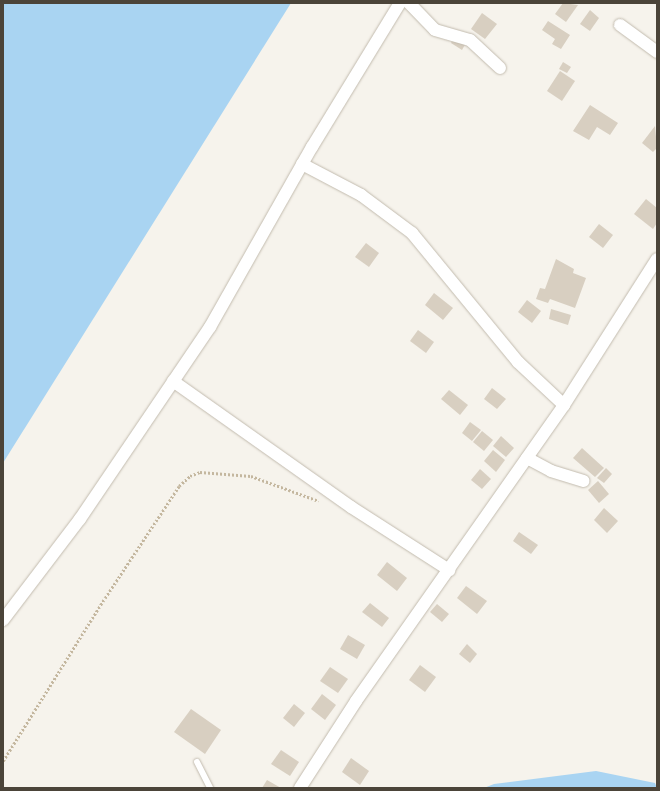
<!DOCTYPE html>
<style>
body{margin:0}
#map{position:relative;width:660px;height:791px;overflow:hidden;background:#f6f3ec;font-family:"Titillium Web",sans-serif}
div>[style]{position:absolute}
.water>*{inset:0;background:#a9d4f2}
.building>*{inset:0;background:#d8cfc1}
.path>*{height:2.5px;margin-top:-1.25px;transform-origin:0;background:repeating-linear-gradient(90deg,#c4b79f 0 2px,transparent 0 4px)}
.roads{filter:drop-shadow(0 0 1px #c2bbae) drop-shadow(0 0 1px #c2bbae)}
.service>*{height:6px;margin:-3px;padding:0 3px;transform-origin:3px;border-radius:3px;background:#fff}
.minor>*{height:12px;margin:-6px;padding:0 6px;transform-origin:6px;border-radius:6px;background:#fff}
span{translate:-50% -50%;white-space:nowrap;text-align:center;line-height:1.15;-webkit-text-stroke:3px #fff;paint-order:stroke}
.frame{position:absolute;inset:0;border:4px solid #4b4439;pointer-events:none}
</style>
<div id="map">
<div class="water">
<div style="clip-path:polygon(3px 3px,291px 3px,3px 463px)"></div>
<div style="clip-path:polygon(596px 771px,655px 783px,657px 788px,484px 788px,494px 784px)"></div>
</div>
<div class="building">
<div style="clip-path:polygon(563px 3px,578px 5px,566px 22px,555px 14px)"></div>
<div style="clip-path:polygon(590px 10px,599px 18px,590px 31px,580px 24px)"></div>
<div style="clip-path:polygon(482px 13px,497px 24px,485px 39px,471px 29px)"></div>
<div style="clip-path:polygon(548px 21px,570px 35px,561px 49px,552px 44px,555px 39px,542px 30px)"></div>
<div style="clip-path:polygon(455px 36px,466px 43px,462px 50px,451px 43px)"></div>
<div style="clip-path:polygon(563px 62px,571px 67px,567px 73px,559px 69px)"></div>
<div style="clip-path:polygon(560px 71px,575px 81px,562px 101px,547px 91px)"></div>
<div style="clip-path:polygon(590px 105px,618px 123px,610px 135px,597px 127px,589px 140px,573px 131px)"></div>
<div style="clip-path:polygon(655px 126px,657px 148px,653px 152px,642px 143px)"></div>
<div style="clip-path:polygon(646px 199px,657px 208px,657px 223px,653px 229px,634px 214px)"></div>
<div style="clip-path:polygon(599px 224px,613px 235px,603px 248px,589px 237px)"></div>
<div style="clip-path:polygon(366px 243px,379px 253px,369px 267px,355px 257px)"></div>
<div style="clip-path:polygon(556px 259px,574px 269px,573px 273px,586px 278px,575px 308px,550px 299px,548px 303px,536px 299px,540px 288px,545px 289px)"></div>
<div style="clip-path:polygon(434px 293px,453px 308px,443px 320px,425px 305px)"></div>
<div style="clip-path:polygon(527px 300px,541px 311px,532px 323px,518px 312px)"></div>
<div style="clip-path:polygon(551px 309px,571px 315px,568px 325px,549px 319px)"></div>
<div style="clip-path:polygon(418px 330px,434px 342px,426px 353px,410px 341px)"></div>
<div style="clip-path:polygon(492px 388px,506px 399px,497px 409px,484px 399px)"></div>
<div style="clip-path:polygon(449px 390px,468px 405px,460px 415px,441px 399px)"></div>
<div style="clip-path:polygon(470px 422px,481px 430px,472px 441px,462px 433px)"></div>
<div style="clip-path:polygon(482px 431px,493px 440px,484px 451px,473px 442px)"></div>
<div style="clip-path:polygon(501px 436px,514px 448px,506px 457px,493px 446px)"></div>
<div style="clip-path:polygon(582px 448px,604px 468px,595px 477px,573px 458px)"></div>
<div style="clip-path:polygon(493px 450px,505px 460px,496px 472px,484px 461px)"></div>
<div style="clip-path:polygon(606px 468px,612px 474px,604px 483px,597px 478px)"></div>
<div style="clip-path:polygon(480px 469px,491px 479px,482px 489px,471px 480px)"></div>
<div style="clip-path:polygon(598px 481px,609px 494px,599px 503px,588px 490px)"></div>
<div style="clip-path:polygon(604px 508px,618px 521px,607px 533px,594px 520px)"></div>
<div style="clip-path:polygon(519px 532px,538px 545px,531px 554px,513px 541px)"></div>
<div style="clip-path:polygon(387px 562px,407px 578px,397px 591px,377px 575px)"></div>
<div style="clip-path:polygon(466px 586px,487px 601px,477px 614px,457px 598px)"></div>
<div style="clip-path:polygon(370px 603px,389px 618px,382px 627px,362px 612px)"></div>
<div style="clip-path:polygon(437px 604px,449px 614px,442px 622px,430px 612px)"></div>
<div style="clip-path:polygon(348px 635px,365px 645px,357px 659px,340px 649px)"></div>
<div style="clip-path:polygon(467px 644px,477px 654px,470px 663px,459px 654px)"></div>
<div style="clip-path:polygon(420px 665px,436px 677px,425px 692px,409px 680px)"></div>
<div style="clip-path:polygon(330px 667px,348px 679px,338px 693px,320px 681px)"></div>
<div style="clip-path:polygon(322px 694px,336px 705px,325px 720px,311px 709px)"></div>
<div style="clip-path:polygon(294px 704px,305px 713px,294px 727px,283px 718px)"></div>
<div style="clip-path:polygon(191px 709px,221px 730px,205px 754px,174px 732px)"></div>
<div style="clip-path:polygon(281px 750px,299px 762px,290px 776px,271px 764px)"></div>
<div style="clip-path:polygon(351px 758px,369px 771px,360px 785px,342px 772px)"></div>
<div style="clip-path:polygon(267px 780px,281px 788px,262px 788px)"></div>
</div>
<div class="path">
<div style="left:3px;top:761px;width:192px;rotate:-58deg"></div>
<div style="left:105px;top:598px;width:134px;rotate:-56.5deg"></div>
<div style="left:179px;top:486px;width:15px;rotate:-42deg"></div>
<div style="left:190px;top:476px;width:11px;rotate:-22deg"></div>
<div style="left:200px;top:472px;width:51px;rotate:4.5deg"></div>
<div style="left:251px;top:476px;width:72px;rotate:20.2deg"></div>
</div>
<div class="roads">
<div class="service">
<div style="left:197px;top:762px;width:29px;rotate:63deg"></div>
</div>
<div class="minor">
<div style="left:409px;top:3px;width:37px;rotate:46deg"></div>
<div style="left:435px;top:30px;width:36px;rotate:16deg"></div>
<div style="left:470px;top:40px;width:41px;rotate:43deg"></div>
<div style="left:620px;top:25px;width:46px;rotate:36.1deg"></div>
<div style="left:302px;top:164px;width:67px;rotate:27.7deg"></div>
<div style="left:361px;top:195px;width:64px;rotate:36.7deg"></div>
<div style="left:412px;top:233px;width:167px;rotate:50.6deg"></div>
<div style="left:518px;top:362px;width:63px;rotate:43.1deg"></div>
<div style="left:173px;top:381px;width:218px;rotate:35.3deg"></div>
<div style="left:351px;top:507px;width:117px;rotate:32.7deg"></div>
<div style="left:527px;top:458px;width:27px;rotate:28deg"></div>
<div style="left:551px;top:471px;width:34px;rotate:17deg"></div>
<div style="left:3px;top:620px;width:127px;rotate:-52.7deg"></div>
<div style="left:80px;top:519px;width:232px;rotate:-55.9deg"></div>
<div style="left:210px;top:327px;width:207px;rotate:-60.5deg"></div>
<div style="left:312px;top:147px;width:169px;rotate:-58.6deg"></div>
<div style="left:300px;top:788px;width:103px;rotate:-57.2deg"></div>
<div style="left:356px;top:701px;width:362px;rotate:-54.9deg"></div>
<div style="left:564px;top:405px;width:173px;rotate:-57.5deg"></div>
</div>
</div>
<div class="frame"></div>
</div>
